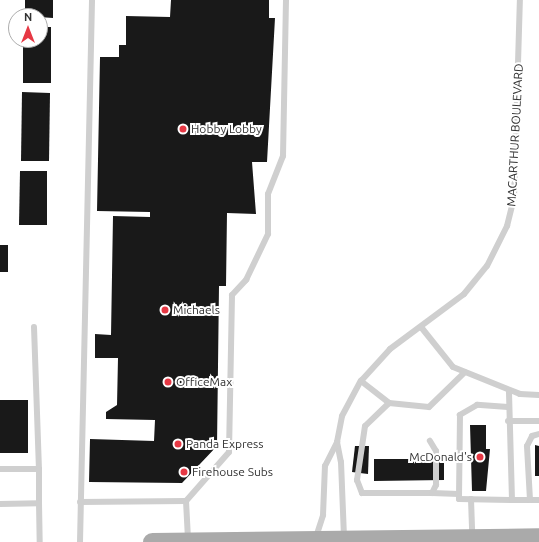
<!DOCTYPE html>
<style>
body{margin:0}
#map{position:relative;width:539px;height:542px;overflow:hidden;background:#fff;font-family:Ubuntu,sans-serif}
div>[style]{position:absolute}
.building>*{inset:0;background:#191919}
.lane>*{height:6px;margin:-3px;padding:0 3px;transform-origin:3px;border-radius:3px;background:#cfcfcf}
.primary>*{height:19px;margin:-9.5px;padding:0 9.5px;transform-origin:9.5px;border-radius:9.5px;background:#aaa}
.dots>*{width:11px;height:11px;translate:-50% -50%;box-sizing:border-box;border:2px solid #fff;border-radius:50%}
span{translate:-50% -50%;white-space:nowrap;text-align:center;line-height:1.15;-webkit-text-stroke:4px #fff;paint-order:stroke}
.poi-label{font-size:12px;color:#323232}
.left{translate:0 -50%;text-align:left}
.right{translate:-100% -50%;text-align:right}
.street-label{font-size:12px;color:#323232}
.north{position:absolute;left:8px;top:8px;width:40px;height:40px;box-sizing:border-box;background:#fff;border:1px solid #adadad;border-radius:50%;rotate:0deg;font-size:11px;font-weight:700;line-height:16px;text-align:center;color:#323232}
.north::after{content:'';display:block;margin:auto;width:14px;height:18px;background:#e63844;clip-path:polygon(50% 0,100% 100%,50% 72%,0 100%)}
</style>
<div id="map">
<div class="building">
<div style="clip-path:polygon(25px 0,53px 0,53px 18px,25px 16px)"></div>
<div style="clip-path:polygon(171px 0,269px 0,269px 18px,275px 18px,267px 162px,252px 162px,256px 214px,227px 213px,226px 286px,219px 286px,217px 446px,182px 483px,89px 482px,90px 439px,154px 441px,155px 420px,106px 419px,106px 412px,117px 405px,118px 358px,95px 358px,95px 334px,111px 335px,113px 216px,150px 217px,150px 212px,97px 211px,100px 57px,119px 57px,119px 45px,126px 45px,126px 16px,170px 17px)"></div>
<div style="clip-path:polygon(40px 27px,51px 27px,51px 83px,23px 83px,23px 40px,40px 40px)"></div>
<div style="clip-path:polygon(22px 92px,50px 93px,49px 161px,21px 161px)"></div>
<div style="clip-path:polygon(20px 171px,47px 171px,47px 225px,19px 225px)"></div>
<div style="clip-path:polygon(0 245px,8px 245px,8px 272px,0 272px)"></div>
<div style="clip-path:polygon(0 400px,28px 400px,28px 453px,0 453px)"></div>
<div style="clip-path:polygon(470px 425px,486px 425px,486px 449px,490px 449px,486px 491px,472px 491px)"></div>
<div style="clip-path:polygon(535px 445px,539px 446px,539px 476px,535px 476px)"></div>
<div style="clip-path:polygon(355px 446px,369px 446px,368px 474px,352px 472px)"></div>
<div style="clip-path:polygon(374px 459px,444px 459px,444px 480px,374px 481px)"></div>
</div>
<div class="lane">
<div style="left:34px;top:327px;width:142px;rotate:88deg"></div>
<div style="left:421px;top:327px;width:51px;rotate:51.3deg"></div>
<div style="left:453px;top:367px;width:72px;rotate:21.9deg"></div>
<div style="left:520px;top:394px;width:19px;rotate:3deg"></div>
<div style="left:361px;top:381px;width:36px;rotate:38deg"></div>
<div style="left:389px;top:403px;width:40px;rotate:5.7deg"></div>
<div style="left:429px;top:407px;width:50px;rotate:-44.2deg"></div>
<div style="left:389px;top:403px;width:33px;rotate:136deg"></div>
<div style="left:365px;top:426px;width:55px;rotate:98.4deg"></div>
<div style="left:357px;top:480px;width:14px;rotate:69deg"></div>
<div style="left:362px;top:493px;width:70px"></div>
<div style="left:432px;top:493px;width:9px;rotate:-63deg"></div>
<div style="left:436px;top:485px;width:34px;rotate:-90deg"></div>
<div style="left:436px;top:451px;width:12px;rotate:-121deg"></div>
<div style="left:508px;top:407px;width:31px;rotate:-176deg"></div>
<div style="left:477px;top:405px;width:20px;rotate:150deg"></div>
<div style="left:460px;top:415px;width:84px;rotate:90.7deg"></div>
<div style="left:459px;top:499px;width:53px;rotate:1.1deg"></div>
<div style="left:512px;top:500px;width:110px;rotate:-91.6deg"></div>
<div style="left:508px;top:421px;width:31px"></div>
<div style="left:337px;top:442px;width:20px;rotate:79deg"></div>
<div style="left:341px;top:462px;width:76px;rotate:87.7deg"></div>
<div style="left:0;top:469px;width:39px"></div>
<div style="left:39px;top:469px;width:34px;rotate:90deg"></div>
<div style="left:432px;top:493px;width:27px;rotate:2deg"></div>
<div style="left:471px;top:499px;width:37px;rotate:88deg"></div>
<div style="left:512px;top:500px;width:27px"></div>
<div style="left:530px;top:500px;width:54px;rotate:-93.2deg"></div>
<div style="left:527px;top:446px;width:11px;rotate:-63deg"></div>
<div style="left:532px;top:436px;width:7px;rotate:-16deg"></div>
<div style="left:80px;top:502px;width:106px;rotate:-0.5deg"></div>
<div style="left:0;top:504px;width:39px;rotate:-1deg"></div>
<div style="left:39px;top:503px;width:39px;rotate:89deg"></div>
<div style="left:316px;top:537px;width:23px;rotate:-72deg"></div>
<div style="left:323px;top:515px;width:49px;rotate:-87.7deg"></div>
<div style="left:325px;top:466px;width:27px;rotate:-63deg"></div>
<div style="left:337px;top:442px;width:26px;rotate:-79deg"></div>
<div style="left:342px;top:416px;width:40px;rotate:-62deg"></div>
<div style="left:361px;top:381px;width:43px;rotate:-47.8deg"></div>
<div style="left:390px;top:349px;width:92px;rotate:-36.6deg"></div>
<div style="left:464px;top:294px;width:36px;rotate:-51deg"></div>
<div style="left:487px;top:266px;width:45px;rotate:-63.4deg"></div>
<div style="left:507px;top:226px;width:29px;rotate:-76deg"></div>
<div style="left:514px;top:198px;width:198px;rotate:-88.3deg"></div>
<div style="left:188px;top:539px;width:38px;rotate:-93deg"></div>
<div style="left:186px;top:501px;width:65px;rotate:-48.7deg"></div>
<div style="left:229px;top:452px;width:157px;rotate:-88.9deg"></div>
<div style="left:232px;top:295px;width:21px;rotate:-47deg"></div>
<div style="left:246px;top:280px;width:51px;rotate:-64.4deg"></div>
<div style="left:268px;top:234px;width:40px;rotate:-90deg"></div>
<div style="left:268px;top:194px;width:41px;rotate:-68.5deg"></div>
<div style="left:283px;top:156px;width:156px;rotate:-88.9deg"></div>
<div style="left:80px;top:542px;width:542px;rotate:-88.73deg"></div>
</div>
<div class="primary">
<div style="left:152px;top:542px;width:387px;rotate:-0.7deg"></div>
</div>
<div class="dots">
<div style="left:183px;top:129px;background:#e63844"></div>
<div style="left:165px;top:310px;background:#e63844"></div>
<div style="left:168px;top:382px;background:#e63844"></div>
<div style="left:178px;top:444px;background:#e63844"></div>
<div style="left:480px;top:457px;background:#e63844"></div>
<div style="left:184px;top:472px;background:#e63844"></div>
</div>
<div class="poi-label">
<span class="left" style="left:191px;top:129px">Hobby Lobby</span>
<span class="left" style="left:173px;top:310px">Michaels</span>
<span class="left" style="left:176px;top:382px">OfficeMax</span>
<span class="left" style="left:186px;top:444px">Panda Express</span>
<span class="right" style="left:472px;top:457px">McDonald's</span>
<span class="left" style="left:192px;top:472px">Firehouse Subs</span>
</div>
<div class="street-label">
<span style="left:515px;top:135px;rotate:-87deg">MACARTHUR BOULEVARD</span>
</div>
<div class="north">N</div>
</div>
